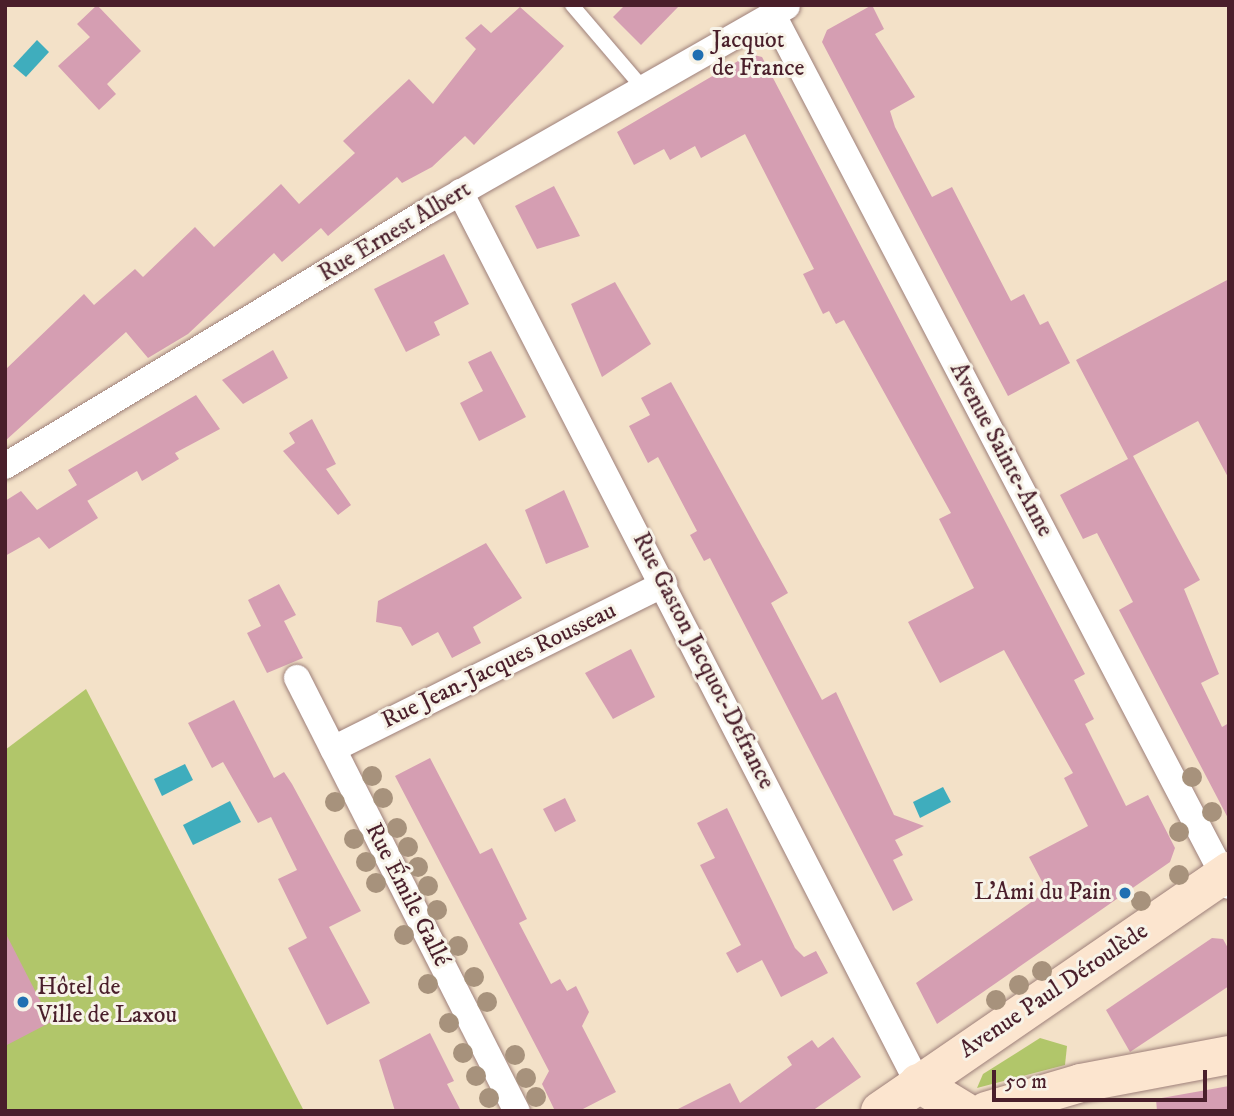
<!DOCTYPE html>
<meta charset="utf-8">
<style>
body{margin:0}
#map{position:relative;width:1234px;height:1116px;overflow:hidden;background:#f3e1c8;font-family:"IM FELL DW Pica",serif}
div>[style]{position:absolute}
.green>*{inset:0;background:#b1c66a}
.water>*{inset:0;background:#3fadbd}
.building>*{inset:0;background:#d59eb2}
.roads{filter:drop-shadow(0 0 2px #9e807a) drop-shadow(0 0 2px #9e807a)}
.service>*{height:14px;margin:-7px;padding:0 7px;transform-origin:7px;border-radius:7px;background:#fff}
.minor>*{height:26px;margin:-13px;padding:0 13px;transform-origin:13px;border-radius:13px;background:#fff}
.secondary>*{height:38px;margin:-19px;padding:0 19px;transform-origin:19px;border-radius:19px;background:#fce5cf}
.trees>*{width:20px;height:20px;margin:-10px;border-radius:50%;background:#a7927c}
.dots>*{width:19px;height:19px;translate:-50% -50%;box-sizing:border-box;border:4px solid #f7f3e8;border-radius:50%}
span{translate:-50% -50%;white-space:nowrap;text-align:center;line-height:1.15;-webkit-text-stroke:6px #f7f3e8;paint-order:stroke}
.poi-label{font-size:24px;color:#4a1f2b}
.left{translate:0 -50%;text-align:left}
.right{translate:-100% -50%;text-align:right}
.street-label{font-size:24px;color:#4a1f2b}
.frame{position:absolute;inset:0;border:7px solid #4a1f2b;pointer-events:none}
.scale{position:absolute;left:992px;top:1070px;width:215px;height:32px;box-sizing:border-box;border:4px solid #4a1f2b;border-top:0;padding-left:9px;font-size:21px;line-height:24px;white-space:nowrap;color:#4a1f2b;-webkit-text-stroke:5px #f7f3e8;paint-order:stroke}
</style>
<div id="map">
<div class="green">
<div style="clip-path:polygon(86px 689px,304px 1111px,5px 1111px,5px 750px)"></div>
<div style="clip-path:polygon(1040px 1038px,1067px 1046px,1065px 1065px,977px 1088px,983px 1074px)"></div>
</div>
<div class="water">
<div style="clip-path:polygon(37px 40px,49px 52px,26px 77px,13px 66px)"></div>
<div style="clip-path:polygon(185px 764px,193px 780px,162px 796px,154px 779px)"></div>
<div style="clip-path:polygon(943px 787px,951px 802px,920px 818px,913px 802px)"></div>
<div style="clip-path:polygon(230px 801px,241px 822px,193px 845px,183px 825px)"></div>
</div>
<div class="building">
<div style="clip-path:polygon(97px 5px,141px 51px,107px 84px,116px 94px,99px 110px,58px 66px,90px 37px,77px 24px)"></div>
<div style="clip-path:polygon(625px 5px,680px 5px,641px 45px,613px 17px)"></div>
<div style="clip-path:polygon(872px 5px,884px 29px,875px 34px,915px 97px,890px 111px,895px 127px,932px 197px,952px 187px,1011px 301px,1024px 294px,1040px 325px,1048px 321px,1070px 363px,1008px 396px,822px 42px,827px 30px)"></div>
<div style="clip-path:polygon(520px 7px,564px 46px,474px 145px,465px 136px,432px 167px,402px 183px,397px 177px,328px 236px,321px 228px,282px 262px,274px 253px,188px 334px,148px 358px,126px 332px,5px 441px,5px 370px,84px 294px,94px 305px,135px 269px,143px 277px,195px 227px,214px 247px,281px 184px,299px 204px,355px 153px,343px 141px,409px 79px,433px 104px,476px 49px,465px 38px,481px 24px,491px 33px)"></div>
<div style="clip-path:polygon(750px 54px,762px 57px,1085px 674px,1074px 680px,1094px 719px,1085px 724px,1126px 806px,1148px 795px,1175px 848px,1170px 862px,937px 1024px,916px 983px,1047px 891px,1029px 857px,1088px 826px,1064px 778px,1073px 773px,1004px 650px,940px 683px,908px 622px,974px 588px,939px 519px,951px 513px,844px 320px,836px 324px,829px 311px,823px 314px,803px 274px,814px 269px,745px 134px,701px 158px,695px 146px,670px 160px,664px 149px,634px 165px,617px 132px)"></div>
<div style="clip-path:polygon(554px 186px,580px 236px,537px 249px,515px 206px)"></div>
<div style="clip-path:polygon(444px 254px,469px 304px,434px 322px,440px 335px,406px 352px,374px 289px)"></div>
<div style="clip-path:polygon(1229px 279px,1229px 479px,1198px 421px,1133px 456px,1200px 580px,1184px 589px,1219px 674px,1201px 683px,1222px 727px,1229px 723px,1229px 820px,1119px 610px,1133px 602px,1117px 571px,1097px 533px,1083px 539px,1060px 495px,1128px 459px,1076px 360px)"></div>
<div style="clip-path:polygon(615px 282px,651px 344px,602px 377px,571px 304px)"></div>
<div style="clip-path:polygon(273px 350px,288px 378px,243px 404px,222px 380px)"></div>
<div style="clip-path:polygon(491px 351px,526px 417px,479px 441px,460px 403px,483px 391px,468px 362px)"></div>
<div style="clip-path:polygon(671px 382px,788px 593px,771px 603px,822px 700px,836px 692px,894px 815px,924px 826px,895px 840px,903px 855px,893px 860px,913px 900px,893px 911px,710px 558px,704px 561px,690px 535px,697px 531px,658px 457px,648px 463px,629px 426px,650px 415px,641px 398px)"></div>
<div style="clip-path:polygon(196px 395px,220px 429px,175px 453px,179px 459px,142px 481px,137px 471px,87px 501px,80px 489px,98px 518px,49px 549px,39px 537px,5px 556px,5px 501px,21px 491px,37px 510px,77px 485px,68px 470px)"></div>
<div style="clip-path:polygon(312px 419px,336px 464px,326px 469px,351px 505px,338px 515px,283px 451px,295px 443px,289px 433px)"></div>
<div style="clip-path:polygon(564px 490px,589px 547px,546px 564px,525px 510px)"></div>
<div style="clip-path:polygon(486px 543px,522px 598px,473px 627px,481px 643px,452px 658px,438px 632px,412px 646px,401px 627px,376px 622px,378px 601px)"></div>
<div style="clip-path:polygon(279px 584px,296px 615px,284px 621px,303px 658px,267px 673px,247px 633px,261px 626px,248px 600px)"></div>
<div style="clip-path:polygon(631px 649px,655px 697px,613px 719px,585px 673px)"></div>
<div style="clip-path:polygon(234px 700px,274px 778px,284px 772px,292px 784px,361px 911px,329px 927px,370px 1003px,327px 1025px,288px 948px,307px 938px,278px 879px,297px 870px,271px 817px,258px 823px,223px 762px,212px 768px,188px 723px)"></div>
<div style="clip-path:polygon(430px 758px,480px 854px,492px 848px,527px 919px,519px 923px,551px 984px,560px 979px,567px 991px,576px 986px,589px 1012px,582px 1026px,616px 1092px,579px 1111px,555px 1111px,542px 1084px,549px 1071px,395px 776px)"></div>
<div style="clip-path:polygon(565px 798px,576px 821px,555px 832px,543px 809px)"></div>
<div style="clip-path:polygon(727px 808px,795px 948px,804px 957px,816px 951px,828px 973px,781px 997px,762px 960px,737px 973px,726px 953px,741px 945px,700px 865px,715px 858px,697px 823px)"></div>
<div style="clip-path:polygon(5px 932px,51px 1022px,5px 1046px)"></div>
<div style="clip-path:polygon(1212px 938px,1223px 939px,1229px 950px,1229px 986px,1130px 1052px,1106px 1010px)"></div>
<div style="clip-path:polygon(430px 1033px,454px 1081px,447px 1084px,461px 1111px,395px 1111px,379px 1060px)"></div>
<div style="clip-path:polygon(833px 1037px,861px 1077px,812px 1111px,674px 1111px,730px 1083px,740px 1103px,792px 1065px,787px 1057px,812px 1040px,818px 1048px)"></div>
<div style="clip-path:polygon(1229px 1086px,1229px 1111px,1157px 1111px,1156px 1099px)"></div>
</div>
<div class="roads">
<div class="service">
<div style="left:572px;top:5px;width:108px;rotate:49.5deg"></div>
</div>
<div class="minor">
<div style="left:773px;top:15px;width:983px;rotate:62.37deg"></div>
<div style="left:460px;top:192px;width:1002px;rotate:62.8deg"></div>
<div style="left:5px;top:466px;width:494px;rotate:-31.1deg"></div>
<div style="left:428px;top:211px;width:413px;rotate:-29.7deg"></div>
<div style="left:297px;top:678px;width:486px;rotate:63.1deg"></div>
<div style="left:333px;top:749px;width:370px;rotate:-26.5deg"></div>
</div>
<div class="secondary">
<div style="left:918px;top:1083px;width:54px;rotate:31.3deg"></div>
<div style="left:880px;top:1111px;width:424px;rotate:-34.5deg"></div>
<div style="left:986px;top:1111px;width:99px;rotate:-16.4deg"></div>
<div style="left:1081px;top:1083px;width:151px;rotate:-10.7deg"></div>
</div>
</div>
<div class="trees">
<div style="left:372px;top:776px"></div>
<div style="left:1192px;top:777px"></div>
<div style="left:383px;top:798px"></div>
<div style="left:335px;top:802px"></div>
<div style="left:1212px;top:812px"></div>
<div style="left:397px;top:828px"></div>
<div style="left:1179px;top:832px"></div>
<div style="left:354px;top:839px"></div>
<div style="left:408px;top:847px"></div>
<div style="left:366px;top:862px"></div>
<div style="left:418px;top:867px"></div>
<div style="left:1179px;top:875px"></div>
<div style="left:376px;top:883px"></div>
<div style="left:428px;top:886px"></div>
<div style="left:1141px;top:901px"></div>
<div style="left:437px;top:910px"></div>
<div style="left:404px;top:935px"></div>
<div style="left:458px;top:946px"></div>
<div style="left:1042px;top:971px"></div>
<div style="left:474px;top:977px"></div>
<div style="left:428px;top:984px"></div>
<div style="left:1019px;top:985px"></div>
<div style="left:996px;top:1000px"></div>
<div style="left:487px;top:1002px"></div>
<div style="left:449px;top:1023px"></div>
<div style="left:463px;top:1053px"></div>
<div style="left:515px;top:1055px"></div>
<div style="left:476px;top:1076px"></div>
<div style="left:526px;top:1078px"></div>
<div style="left:536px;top:1097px"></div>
<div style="left:489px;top:1098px"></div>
</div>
<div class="dots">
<div style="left:698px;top:55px;background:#1f6fb2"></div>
<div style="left:1125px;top:893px;background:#1f6fb2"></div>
<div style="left:23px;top:1002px;background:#1f6fb2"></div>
</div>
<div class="poi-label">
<span class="left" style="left:712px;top:55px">Jacquot<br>de France</span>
<span class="right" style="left:1111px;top:893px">L'Ami du Pain</span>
<span class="left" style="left:37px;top:1002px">Hôtel de<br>Ville de Laxou</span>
</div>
<div class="street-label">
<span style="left:395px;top:232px;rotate:-31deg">Rue Ernest Albert</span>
<span style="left:1001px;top:450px;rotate:62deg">Avenue Sainte-Anne</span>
<span style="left:703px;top:661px;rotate:63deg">Rue Gaston Jacquot-Defrance</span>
<span style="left:499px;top:666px;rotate:-26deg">Rue Jean-Jacques Rousseau</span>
<span style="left:407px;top:895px;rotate:63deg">Rue Émile Gallé</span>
<span style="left:1054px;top:991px;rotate:-34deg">Avenue Paul Déroulède</span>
</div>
<div class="frame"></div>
<div class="scale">50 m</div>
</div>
